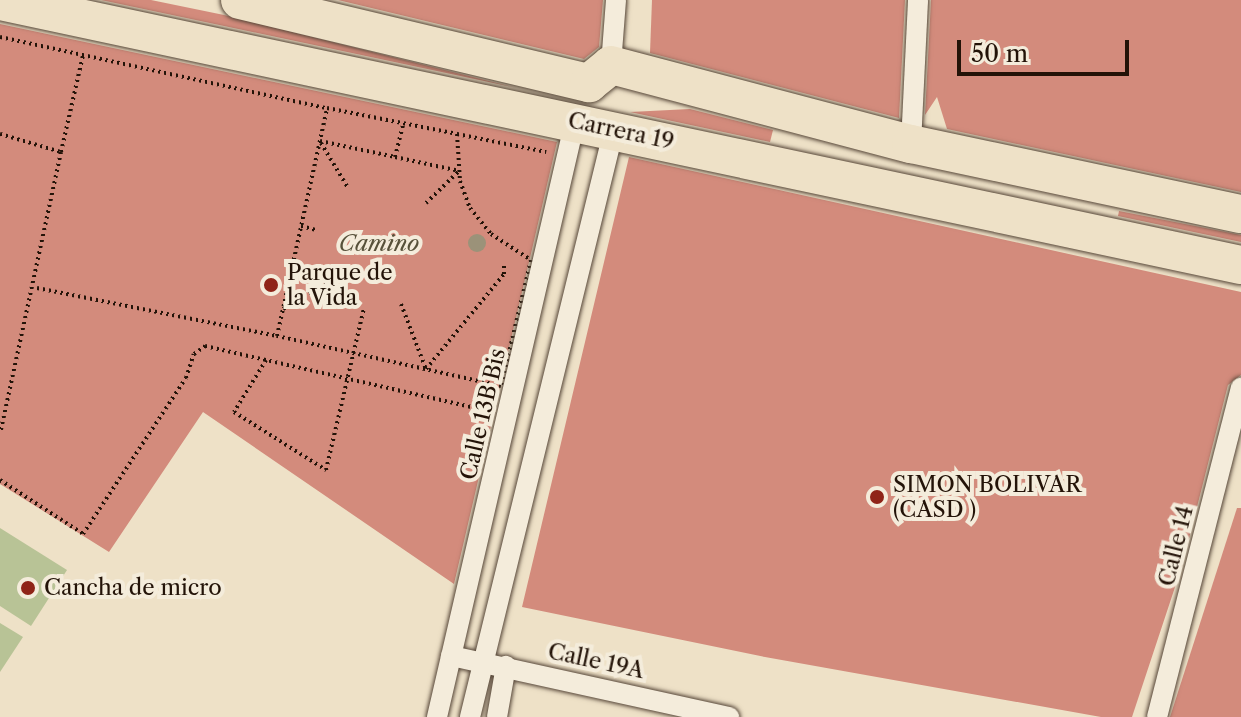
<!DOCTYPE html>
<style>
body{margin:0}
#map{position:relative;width:1241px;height:717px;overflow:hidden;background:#eee1c7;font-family:"Libre Caslon Text",serif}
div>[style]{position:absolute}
.green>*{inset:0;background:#b8c396}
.building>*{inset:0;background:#d38b7c}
.path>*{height:4px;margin-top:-2px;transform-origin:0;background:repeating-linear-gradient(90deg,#231308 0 2px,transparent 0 6px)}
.roads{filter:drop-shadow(0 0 2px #564638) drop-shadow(0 0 2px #564638)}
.street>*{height:20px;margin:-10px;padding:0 10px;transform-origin:10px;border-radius:10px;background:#f4ecdb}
.highway>*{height:38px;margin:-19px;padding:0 19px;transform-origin:19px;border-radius:19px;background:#eee1c7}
.trees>*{width:18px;height:18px;margin:-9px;border-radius:50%;background:#9b9279}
.dots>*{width:22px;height:22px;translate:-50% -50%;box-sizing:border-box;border:4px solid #f4ecdb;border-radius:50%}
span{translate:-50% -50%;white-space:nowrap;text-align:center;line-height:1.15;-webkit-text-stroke:8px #f4ecdb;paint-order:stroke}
.street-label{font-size:22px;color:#231308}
.park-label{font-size:22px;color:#57513a;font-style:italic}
.poi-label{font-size:22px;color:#231308}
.left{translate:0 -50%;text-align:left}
.scale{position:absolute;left:957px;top:40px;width:172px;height:36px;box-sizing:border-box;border:4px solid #231308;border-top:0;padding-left:10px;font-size:24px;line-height:28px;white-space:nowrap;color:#231308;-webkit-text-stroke:6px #f4ecdb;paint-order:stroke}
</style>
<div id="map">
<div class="green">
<div style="clip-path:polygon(0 528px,67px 570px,31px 626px,0 606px)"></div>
<div style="clip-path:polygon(0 623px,23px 637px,0 672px)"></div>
</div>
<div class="building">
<div style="clip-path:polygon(101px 0,151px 0,224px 15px,517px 88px)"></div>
<div style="clip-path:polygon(338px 0,603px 0,599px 47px,584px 59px)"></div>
<div style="clip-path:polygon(652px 0,905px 0,899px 118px,650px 53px)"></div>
<div style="clip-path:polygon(931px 0,1241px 0,1241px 192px,947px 129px,937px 97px,925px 115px)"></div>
<div style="clip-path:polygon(0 24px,557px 142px,454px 584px,203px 412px,109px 552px,0 484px)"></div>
<div style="clip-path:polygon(690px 109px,773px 130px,770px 142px,630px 112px)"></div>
<div style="clip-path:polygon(629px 157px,1241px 292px,1241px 375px,1228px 385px,1182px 566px,1132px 717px,1101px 717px,765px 657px,522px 607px)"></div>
<div style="clip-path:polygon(1119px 211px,1241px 235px,1241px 242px,1118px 216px)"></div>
<div style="clip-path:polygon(1237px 508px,1241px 508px,1241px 717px,1170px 717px)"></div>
</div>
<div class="path">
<div style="left:0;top:37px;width:334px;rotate:12.3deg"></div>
<div style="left:327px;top:108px;width:133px;rotate:11.3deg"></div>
<div style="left:457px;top:134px;width:47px;rotate:86.3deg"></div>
<div style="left:460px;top:181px;width:29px;rotate:70deg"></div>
<div style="left:470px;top:208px;width:33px;rotate:51deg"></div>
<div style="left:491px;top:234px;width:48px;rotate:33deg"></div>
<div style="left:531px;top:260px;width:130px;rotate:103.4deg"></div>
<div style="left:501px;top:386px;width:230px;rotate:-167.4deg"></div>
<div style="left:277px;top:336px;width:233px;rotate:-77.6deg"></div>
<div style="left:0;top:134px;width:64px;rotate:16.4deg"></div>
<div style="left:61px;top:152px;width:288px;rotate:102.2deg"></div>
<div style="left:457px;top:134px;width:91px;rotate:11.4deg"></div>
<div style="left:320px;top:141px;width:77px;rotate:12deg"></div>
<div style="left:395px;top:157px;width:34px;rotate:-76deg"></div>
<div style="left:321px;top:143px;width:52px;rotate:59deg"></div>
<div style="left:61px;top:152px;width:99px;rotate:-77.2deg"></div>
<div style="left:395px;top:157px;width:66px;rotate:12.3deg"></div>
<div style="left:426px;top:203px;width:46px;rotate:-44.1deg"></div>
<div style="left:301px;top:226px;width:16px;rotate:15deg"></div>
<div style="left:37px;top:288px;width:245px;rotate:11.3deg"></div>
<div style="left:401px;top:304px;width:70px;rotate:69deg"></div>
<div style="left:426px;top:369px;width:123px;rotate:-50.6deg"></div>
<div style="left:504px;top:274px;width:12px;rotate:-90deg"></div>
<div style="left:283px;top:309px;width:50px;rotate:-31.2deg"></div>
<div style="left:266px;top:360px;width:61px;rotate:121.6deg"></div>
<div style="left:234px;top:412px;width:109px;rotate:32.2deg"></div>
<div style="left:326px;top:470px;width:166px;rotate:-76.8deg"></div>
<div style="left:0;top:480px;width:99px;rotate:33deg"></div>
<div style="left:83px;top:534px;width:187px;rotate:-56.6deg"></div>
<div style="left:186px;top:378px;width:25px;rotate:-72deg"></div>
<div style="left:194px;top:354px;width:14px;rotate:-36deg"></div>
<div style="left:205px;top:346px;width:291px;rotate:12.9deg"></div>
</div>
<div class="roads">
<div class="street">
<div style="left:611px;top:65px;width:65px;rotate:-85.6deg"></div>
<div style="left:911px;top:144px;width:144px;rotate:-87.2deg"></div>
<div style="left:451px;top:656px;width:285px;rotate:12.4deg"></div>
<div style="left:437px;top:717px;width:612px;rotate:-76.96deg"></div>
<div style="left:470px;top:717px;width:605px;rotate:-76.24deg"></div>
<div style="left:497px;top:717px;width:52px;rotate:-80deg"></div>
<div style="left:1157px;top:717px;width:340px;rotate:-75.7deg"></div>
</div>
<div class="highway">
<div style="left:240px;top:0;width:359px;rotate:13.4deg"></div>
<div style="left:589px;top:83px;width:28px;rotate:-39deg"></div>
<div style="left:611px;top:65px;width:310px;rotate:14.8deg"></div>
<div style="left:911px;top:144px;width:337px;rotate:12deg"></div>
<div style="left:0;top:1px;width:1269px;rotate:12.01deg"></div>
</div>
</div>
<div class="trees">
<div style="left:477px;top:243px"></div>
</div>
<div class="dots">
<div style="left:271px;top:285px;background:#8f2418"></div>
<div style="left:877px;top:497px;background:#8f2418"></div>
<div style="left:28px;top:588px;background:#8f2418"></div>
</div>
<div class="street-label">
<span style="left:621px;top:131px;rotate:12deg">Carrera 19</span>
<span style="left:483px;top:414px;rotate:-77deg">Calle 13B Bis</span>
<span style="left:1176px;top:546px;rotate:-76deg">Calle 14</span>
<span style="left:596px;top:661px;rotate:12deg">Calle 19A</span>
</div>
<div class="park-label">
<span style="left:379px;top:244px">Camino</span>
</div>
<div class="poi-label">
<span class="left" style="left:287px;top:285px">Parque de<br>la Vida</span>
<span class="left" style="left:893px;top:497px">SIMON BOLIVAR<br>(CASD )</span>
<span class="left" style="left:44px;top:588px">Cancha de micro</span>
</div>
<div class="scale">50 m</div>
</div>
